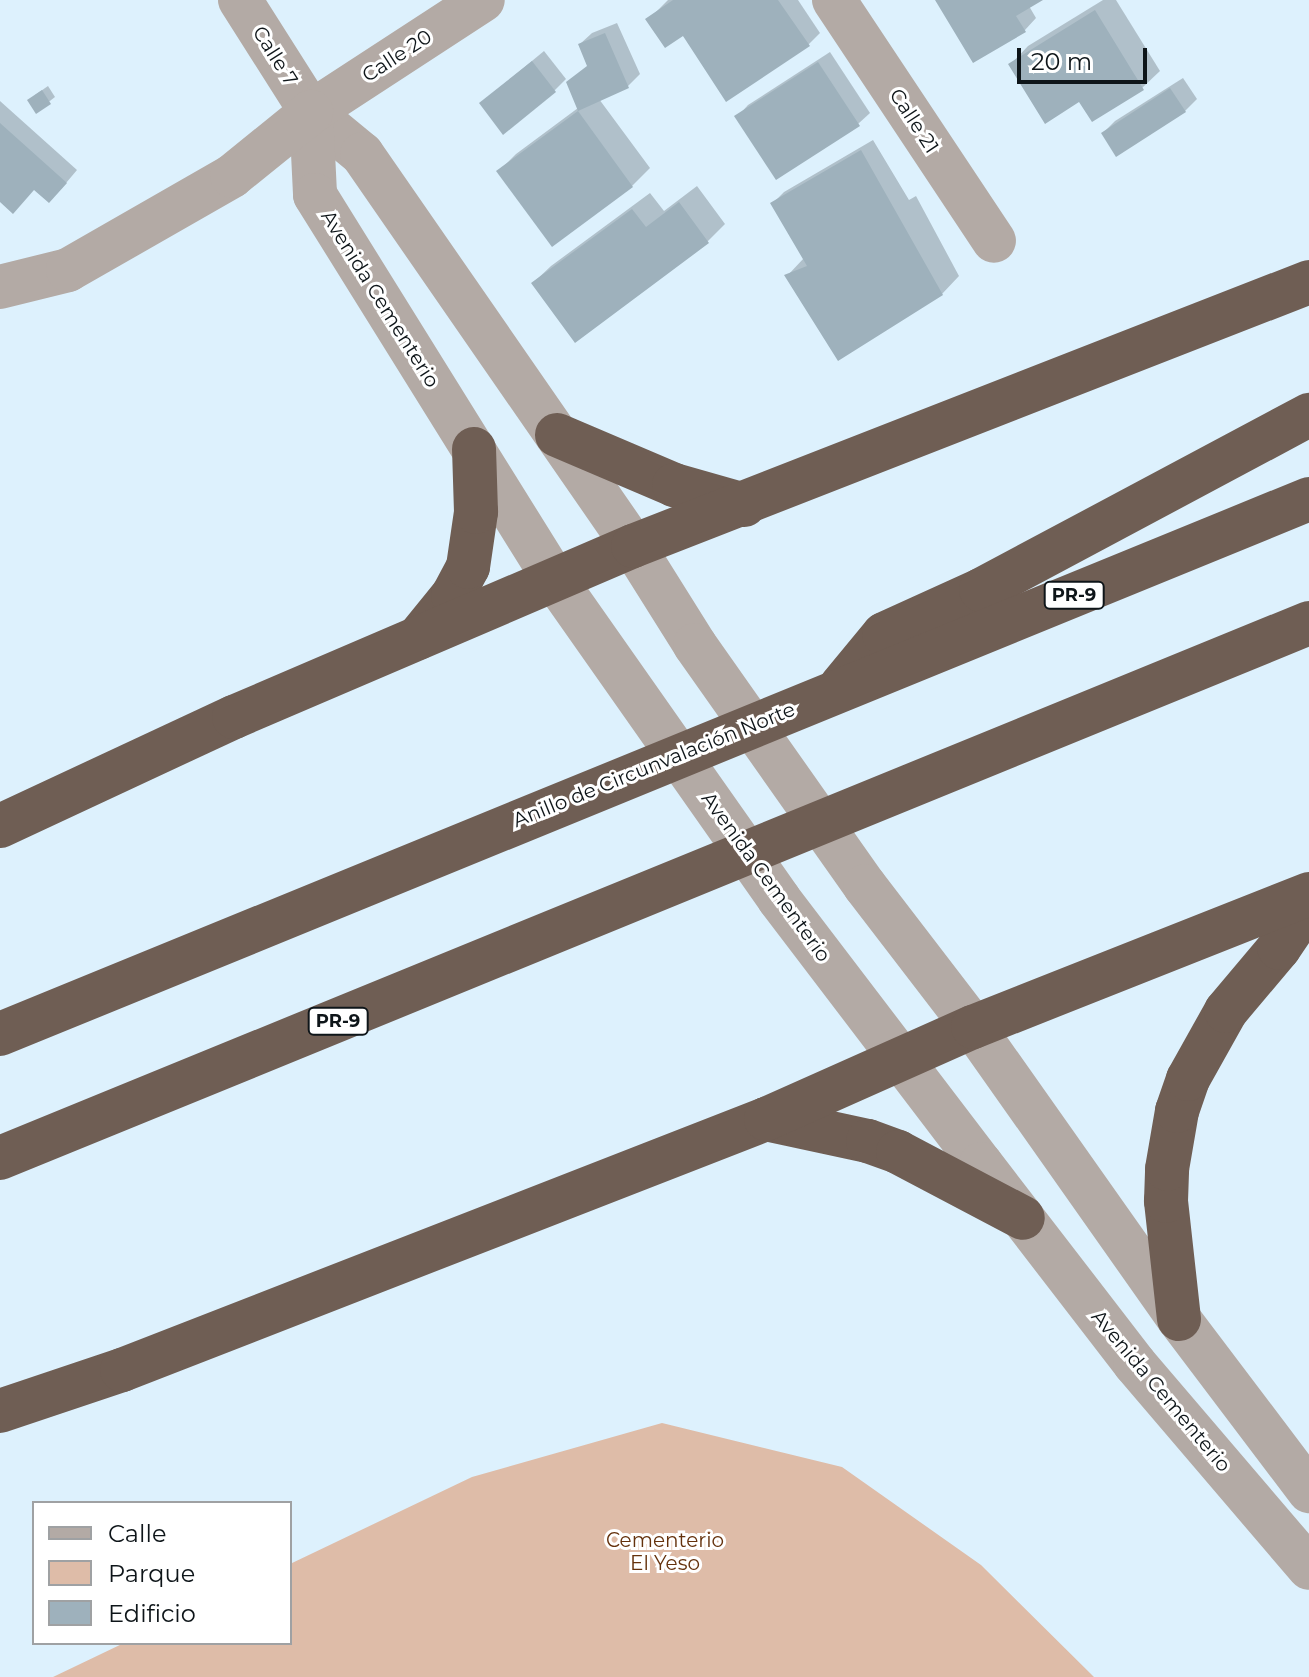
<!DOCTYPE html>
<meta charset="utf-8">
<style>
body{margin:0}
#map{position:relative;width:1309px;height:1677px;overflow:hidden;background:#ddf1fd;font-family:Montserrat,sans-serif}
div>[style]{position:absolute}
.green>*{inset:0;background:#debca8}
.shadow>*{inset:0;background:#0003}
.building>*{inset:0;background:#9eb1bc}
.minor>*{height:44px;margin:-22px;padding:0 22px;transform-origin:22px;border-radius:22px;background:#b3aaa5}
.tertiary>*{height:44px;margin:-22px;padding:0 22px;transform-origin:22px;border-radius:22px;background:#b3aaa5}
.motorway>*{height:44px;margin:-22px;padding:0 22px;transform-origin:22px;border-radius:22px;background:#6f5e54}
span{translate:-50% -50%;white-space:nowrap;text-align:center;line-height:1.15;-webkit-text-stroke:6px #fff;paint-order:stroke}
.shield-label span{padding:2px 6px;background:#fff;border:2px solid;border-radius:6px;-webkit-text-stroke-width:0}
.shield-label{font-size:18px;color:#0e1519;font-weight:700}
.street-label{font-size:20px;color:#0e1519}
.park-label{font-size:20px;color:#64310c}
.legend{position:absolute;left:32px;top:1501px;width:260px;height:144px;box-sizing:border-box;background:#fff;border:2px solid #9fa1a3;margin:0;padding:10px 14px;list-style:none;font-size:24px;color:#0e1519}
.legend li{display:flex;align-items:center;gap:16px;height:40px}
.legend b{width:40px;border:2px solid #9fa1a3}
.scale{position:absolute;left:1017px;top:48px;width:130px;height:36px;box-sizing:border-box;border:4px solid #0e1519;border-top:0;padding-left:10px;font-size:24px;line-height:28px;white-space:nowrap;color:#0e1519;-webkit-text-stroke:6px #fff;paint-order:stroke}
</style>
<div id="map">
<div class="green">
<div style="clip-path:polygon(662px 1423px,842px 1467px,981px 1565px,1094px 1677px,53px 1677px,124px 1643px,290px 1643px,290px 1564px,472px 1477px)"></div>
</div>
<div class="shadow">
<div style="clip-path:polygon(668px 0,798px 0,820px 33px,808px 45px,685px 37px,648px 20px)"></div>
<div style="clip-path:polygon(937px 0,1039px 0,1029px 6px,1036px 18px,1025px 30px,974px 60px)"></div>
<div style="clip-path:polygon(1103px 0,1116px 0,1160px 71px,1142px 88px,1080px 100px,1011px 64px,1028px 46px)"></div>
<div style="clip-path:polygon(617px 23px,640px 74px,628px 86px,599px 99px,650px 168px,632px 186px,552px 244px,499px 171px,516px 154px,578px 108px,596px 61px,580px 44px,592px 33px)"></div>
<div style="clip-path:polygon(544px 51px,566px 79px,554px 91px,481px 103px)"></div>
<div style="clip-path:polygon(830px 52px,870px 113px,858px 124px,737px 117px,748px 105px)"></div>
<div style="clip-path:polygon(1183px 78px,1197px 99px,1185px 111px,1103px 133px,1115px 121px)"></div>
<div style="clip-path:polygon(48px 86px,55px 97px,37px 111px,35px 95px)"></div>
<div style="clip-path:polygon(0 101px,77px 170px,61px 189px,35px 188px,0 199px)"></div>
<div style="clip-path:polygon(873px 140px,909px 200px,916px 196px,959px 276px,942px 294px,787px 276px,804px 258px,772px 204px,784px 192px)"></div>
<div style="clip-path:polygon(697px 186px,725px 224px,708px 241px,575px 340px,533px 283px,551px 266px,650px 193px,664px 211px)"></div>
</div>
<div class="building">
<div style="clip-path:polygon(673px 0,778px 0,810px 46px,726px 102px,683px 36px,665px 48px,645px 19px)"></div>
<div style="clip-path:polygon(935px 0,1043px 0,1016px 16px,1026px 32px,973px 63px)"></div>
<div style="clip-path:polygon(1095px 10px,1144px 90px,1092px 122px,1079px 102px,1045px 124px,1008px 64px)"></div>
<div style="clip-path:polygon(605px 33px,629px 88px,578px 111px,566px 82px,587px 66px,578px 44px)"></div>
<div style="clip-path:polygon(532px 61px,556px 92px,503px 135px,479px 103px)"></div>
<div style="clip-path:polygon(818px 62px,860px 126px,776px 180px,734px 116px)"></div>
<div style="clip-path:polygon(1170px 88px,1186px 112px,1116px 157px,1101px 133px)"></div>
<div style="clip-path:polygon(42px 90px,51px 104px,36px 114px,27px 100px)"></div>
<div style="clip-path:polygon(578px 111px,633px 187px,552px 247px,496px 171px)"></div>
<div style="clip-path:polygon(0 123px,67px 183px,49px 203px,34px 190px,13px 214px,0 202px)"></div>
<div style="clip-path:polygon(861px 150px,943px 295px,838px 361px,784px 275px,807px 266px,770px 203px)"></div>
<div style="clip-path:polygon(679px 202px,709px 243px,575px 343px,531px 283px,632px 209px,646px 227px)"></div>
</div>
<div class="minor">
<div style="left:240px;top:0;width:133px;rotate:57.6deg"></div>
<div style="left:311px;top:112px;width:66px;rotate:39.5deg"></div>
<div style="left:362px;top:154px;width:477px;rotate:55.3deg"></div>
<div style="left:633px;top:546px;width:117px;rotate:57.9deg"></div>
<div style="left:695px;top:645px;width:295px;rotate:54.8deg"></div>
<div style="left:865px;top:886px;width:178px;rotate:52.5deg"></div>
<div style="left:973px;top:1027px;width:357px;rotate:54.8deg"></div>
<div style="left:1179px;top:1319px;width:216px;rotate:52.9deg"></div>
<div style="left:834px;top:0;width:289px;rotate:56.4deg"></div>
<div style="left:311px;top:112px;width:83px;rotate:87.2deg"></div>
<div style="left:315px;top:195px;width:454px;rotate:58.1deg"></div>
<div style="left:555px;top:580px;width:390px;rotate:54.9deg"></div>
<div style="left:779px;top:899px;width:333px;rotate:52.7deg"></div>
<div style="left:981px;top:1164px;width:252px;rotate:52.4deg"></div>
<div style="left:1135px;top:1364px;width:268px;rotate:49.5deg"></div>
<div style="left:311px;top:112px;width:205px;rotate:-33.1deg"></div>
</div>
<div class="tertiary">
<div style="left:0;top:287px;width:70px;rotate:-14deg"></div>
<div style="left:68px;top:270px;width:189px;rotate:-29.8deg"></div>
<div style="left:232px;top:176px;width:102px;rotate:-39deg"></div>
</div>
<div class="motorway">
<div style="left:557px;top:435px;width:127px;rotate:23.1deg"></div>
<div style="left:674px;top:485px;width:73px;rotate:15.9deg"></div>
<div style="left:418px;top:638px;width:55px;rotate:-50.9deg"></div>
<div style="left:453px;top:595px;width:32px;rotate:-62deg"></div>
<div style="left:468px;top:567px;width:56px;rotate:-81.7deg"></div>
<div style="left:476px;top:512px;width:63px;rotate:-91.8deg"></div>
<div style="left:841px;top:686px;width:67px;rotate:-50.4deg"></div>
<div style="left:884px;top:634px;width:107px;rotate:-24.4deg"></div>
<div style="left:981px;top:590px;width:372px;rotate:-28.1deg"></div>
<div style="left:0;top:826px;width:258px;rotate:-25deg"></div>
<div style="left:234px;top:717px;width:434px;rotate:-23.2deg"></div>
<div style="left:633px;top:546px;width:726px;rotate:-21.33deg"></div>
<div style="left:0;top:1034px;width:1414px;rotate:-22.23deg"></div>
<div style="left:766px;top:1119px;width:104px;rotate:12.2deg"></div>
<div style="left:868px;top:1141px;width:32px;rotate:20deg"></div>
<div style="left:898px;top:1152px;width:141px;rotate:27.8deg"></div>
<div style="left:0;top:1158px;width:1414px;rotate:-22.23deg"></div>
<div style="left:1179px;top:1319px;width:119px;rotate:-96.3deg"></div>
<div style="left:1166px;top:1201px;width:32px;rotate:-88deg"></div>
<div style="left:1167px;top:1169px;width:59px;rotate:-80.2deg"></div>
<div style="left:1177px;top:1111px;width:34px;rotate:-71deg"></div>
<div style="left:1188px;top:1079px;width:78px;rotate:-60.8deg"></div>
<div style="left:1226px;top:1011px;width:82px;rotate:-49.9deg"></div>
<div style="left:1279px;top:948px;width:53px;rotate:-55.7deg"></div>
<div style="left:0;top:1411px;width:129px;rotate:-18.6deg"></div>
<div style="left:122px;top:1370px;width:691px;rotate:-21.29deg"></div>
<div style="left:766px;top:1119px;width:227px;rotate:-24deg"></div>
<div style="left:973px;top:1027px;width:361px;rotate:-21.6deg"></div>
</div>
<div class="shield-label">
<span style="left:1074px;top:595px">PR-9</span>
<span style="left:338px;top:1021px">PR-9</span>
</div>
<div class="street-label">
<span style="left:275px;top:56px;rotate:58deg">Calle 7</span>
<span style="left:397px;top:56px;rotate:-33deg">Calle 20</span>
<span style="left:914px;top:121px;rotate:57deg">Calle 21</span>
<span style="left:380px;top:299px;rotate:58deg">Avenida Cementerio</span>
<span style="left:654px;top:765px;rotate:-22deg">Anillo de Circunvalación Norte</span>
<span style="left:766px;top:877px;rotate:54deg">Avenida Cementerio</span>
<span style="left:1161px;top:1391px;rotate:50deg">Avenida Cementerio</span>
</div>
<div class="park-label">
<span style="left:665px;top:1552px">Cementerio<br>El Yeso</span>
</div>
<ul class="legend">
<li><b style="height:10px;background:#b3aaa5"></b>Calle</li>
<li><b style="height:22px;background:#debca8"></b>Parque</li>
<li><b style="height:22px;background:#9eb1bc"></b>Edificio</li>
</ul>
<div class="scale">20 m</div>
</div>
